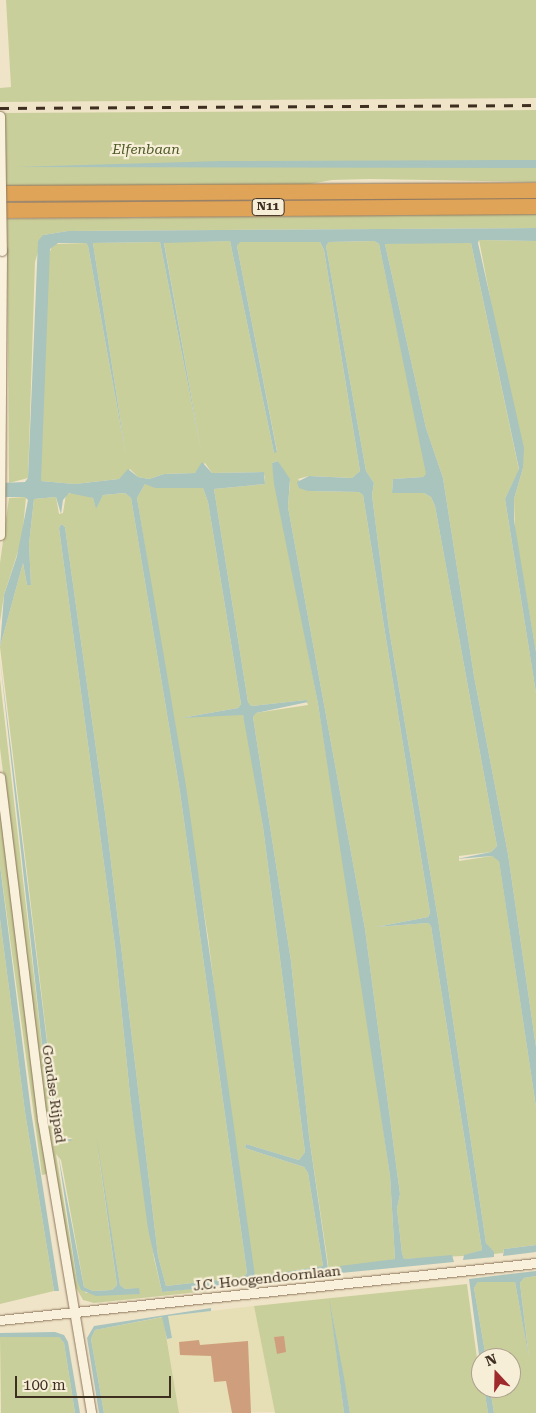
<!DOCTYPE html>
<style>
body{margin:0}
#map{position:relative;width:536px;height:1413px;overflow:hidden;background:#f0e4c8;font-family:"Roboto Serif",serif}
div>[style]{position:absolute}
.farmland>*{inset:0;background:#e6deb5}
.green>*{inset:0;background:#c9cf9b}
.water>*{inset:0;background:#a9c4bc}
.building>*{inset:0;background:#cf9f7d}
.roads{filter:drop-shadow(0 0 1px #8d765c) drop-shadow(0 0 1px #8d765c)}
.street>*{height:9px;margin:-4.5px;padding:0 4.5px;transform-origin:4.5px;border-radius:4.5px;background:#faf1dc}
.highway>*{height:15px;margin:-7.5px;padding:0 7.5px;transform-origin:7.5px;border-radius:7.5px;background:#e0a458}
.rail>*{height:3px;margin-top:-1.5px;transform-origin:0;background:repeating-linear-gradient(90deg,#3d2e20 0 9px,transparent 0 18px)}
.bridges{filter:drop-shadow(0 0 1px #8d765c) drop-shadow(0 0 1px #8d765c)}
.street-bridge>*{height:9px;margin:-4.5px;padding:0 4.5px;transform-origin:4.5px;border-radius:4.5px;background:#faf1dc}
span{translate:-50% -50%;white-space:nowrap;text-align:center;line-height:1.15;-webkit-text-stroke:4.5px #f7eed8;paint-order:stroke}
.shield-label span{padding:1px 4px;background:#f7eed8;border:1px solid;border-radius:4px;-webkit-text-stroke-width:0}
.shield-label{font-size:12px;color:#3d2e20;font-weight:700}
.park-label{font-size:14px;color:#4d5a26;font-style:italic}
.street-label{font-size:14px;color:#3d2e20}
.north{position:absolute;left:471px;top:1348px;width:50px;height:50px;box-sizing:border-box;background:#f7eed8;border:1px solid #ada18e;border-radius:50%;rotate:339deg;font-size:14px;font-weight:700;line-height:20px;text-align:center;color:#3d2e20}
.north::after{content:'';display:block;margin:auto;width:18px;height:22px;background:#9e2a2b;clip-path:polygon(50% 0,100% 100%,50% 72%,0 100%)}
.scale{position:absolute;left:15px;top:1376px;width:156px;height:22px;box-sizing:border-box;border:2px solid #3d2e20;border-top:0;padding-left:6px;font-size:15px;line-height:18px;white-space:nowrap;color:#3d2e20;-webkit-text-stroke:4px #f7eed8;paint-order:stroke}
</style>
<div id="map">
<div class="farmland">
<div style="clip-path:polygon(254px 1306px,275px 1412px,179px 1413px,167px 1339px,172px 1338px,168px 1316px)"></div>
</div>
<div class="green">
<div style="clip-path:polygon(6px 0,536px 0,536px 98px,0 102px,0 88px,11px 87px)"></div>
<div style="clip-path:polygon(536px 110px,536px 182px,369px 179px,332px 180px,304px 185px,0 186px,0 113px)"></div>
<div style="clip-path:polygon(536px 214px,536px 228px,68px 231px,43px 235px,35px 262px,28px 478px,9px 483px,7px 219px)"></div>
<div style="clip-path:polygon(479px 240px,536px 241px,536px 652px,515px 531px,514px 499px,523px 468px)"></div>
<div style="clip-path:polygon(230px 241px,274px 453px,277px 451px,237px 246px,239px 242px,320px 242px,324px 250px,360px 471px,352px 478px,309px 476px,298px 479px,308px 491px,359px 492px,363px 495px,430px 913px,428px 917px,376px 927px,428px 923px,431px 926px,482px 1250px,463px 1256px,404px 1259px,402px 1253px,397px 1209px,400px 1194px,365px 929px,288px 507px,290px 482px,278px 461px,272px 463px,318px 704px,355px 936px,390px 1176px,395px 1259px,329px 1271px,309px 1136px,291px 961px,253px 717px,255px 713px,308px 705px,306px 700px,251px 706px,248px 702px,214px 489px,265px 484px,265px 477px,263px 472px,212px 473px,205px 463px,195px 473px,164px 474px,149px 479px,138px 477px,130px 469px,119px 479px,75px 484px,41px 481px,39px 476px,47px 259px,53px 244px,86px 243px,88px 246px,126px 456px,93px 243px,160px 242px,201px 451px,164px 242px)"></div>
<div style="clip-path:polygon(374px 241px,379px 244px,427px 474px,423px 477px,393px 479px,392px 493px,424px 493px,431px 497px,435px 506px,497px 846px,491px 852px,459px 856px,459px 861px,492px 856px,499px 860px,536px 1107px,536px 1245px,504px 1249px,503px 1253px,494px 1254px,486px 1243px,438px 919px,389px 629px,372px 495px,374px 483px,366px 471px,326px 246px,329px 242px)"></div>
<div style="clip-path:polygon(468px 241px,471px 243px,519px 470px,505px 499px,536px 693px,536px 1047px,508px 854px,474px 676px,443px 478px,426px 428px,385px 244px)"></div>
<div style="clip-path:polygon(150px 483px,155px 488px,203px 488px,208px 502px,241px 704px,238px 708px,181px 718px,239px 713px,243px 715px,247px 729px,263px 827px,305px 1152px,299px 1160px,246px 1144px,245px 1148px,304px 1167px,308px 1173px,323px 1266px,319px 1269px,255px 1279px,230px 1117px,208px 937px,137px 498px,145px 484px)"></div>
<div style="clip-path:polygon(evenodd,76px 492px,93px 498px,96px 508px,103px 495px,125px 493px,131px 498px,180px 792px,247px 1273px,244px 1277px,166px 1286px,158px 1256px,106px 820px,65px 527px,61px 524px,59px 528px,115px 946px,130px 1095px,154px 1258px,162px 1292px,207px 1287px,208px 1291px,94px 1303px,83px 1300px,73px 1282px,40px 1072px,0 748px,0 679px,45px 1072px,56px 1144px,73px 1138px,60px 1137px,58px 1132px,0 647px,23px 563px,27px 585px,31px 585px,29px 544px,34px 499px,56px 497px,59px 514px,63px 513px,66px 494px,76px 492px,98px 1150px,120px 1285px,125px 1289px,139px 1288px,86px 1293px,77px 1281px,56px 1154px,61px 1160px,84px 1287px,93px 1291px,112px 1290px,117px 1285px,98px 1150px)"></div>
<div style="clip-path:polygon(26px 497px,22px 539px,4px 595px,0 622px,0 563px,9px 498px)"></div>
<div style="clip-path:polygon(0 808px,47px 1174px,42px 1175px,0 865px)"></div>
<div style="clip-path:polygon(0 919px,25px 1112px,54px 1291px,0 1304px)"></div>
<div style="clip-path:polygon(536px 1276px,536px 1413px,494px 1413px,490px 1388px,511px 1388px,511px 1358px,486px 1358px,474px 1288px,478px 1282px,515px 1282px,529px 1358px,520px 1283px,524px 1278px)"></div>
<div style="clip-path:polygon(467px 1284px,481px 1388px,484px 1388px,488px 1413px,350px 1413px,331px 1309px,344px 1413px,275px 1413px,254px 1306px)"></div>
<div style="clip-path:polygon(163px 1317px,179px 1413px,104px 1413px,91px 1339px,95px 1330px)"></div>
<div style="clip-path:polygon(0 1337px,59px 1337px,64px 1343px,75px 1413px,1px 1413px)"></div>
</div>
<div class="water">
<div style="clip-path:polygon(536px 160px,536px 168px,15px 167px,220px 161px)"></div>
<div style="clip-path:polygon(536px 228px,536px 241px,479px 240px,478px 243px,524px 448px,523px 468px,514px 499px,514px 520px,536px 652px,536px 693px,505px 499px,519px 469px,471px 243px,385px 244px,426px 428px,443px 478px,474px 676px,508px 854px,536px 1047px,536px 1107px,499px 861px,492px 856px,457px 859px,491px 852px,497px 846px,435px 506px,431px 497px,424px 493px,392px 493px,393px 479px,423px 477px,426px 474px,379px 244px,374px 241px,329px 242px,326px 246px,366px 471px,374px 483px,372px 495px,389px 629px,438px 919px,486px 1243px,494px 1252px,494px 1257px,463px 1260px,464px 1255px,482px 1250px,431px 926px,428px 923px,376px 927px,428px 917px,430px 913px,363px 495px,359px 492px,308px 491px,299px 488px,297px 482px,309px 476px,352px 478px,360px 471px,324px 250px,320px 242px,240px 242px,237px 246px,277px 452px,274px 453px,230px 241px,164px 243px,201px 451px,160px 242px,93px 243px,126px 456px,88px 246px,86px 243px,58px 243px,50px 249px,41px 481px,75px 484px,119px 479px,128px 469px,138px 477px,149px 479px,164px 474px,195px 473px,202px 462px,212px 473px,264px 472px,265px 484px,214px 489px,248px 702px,251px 706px,306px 700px,308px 702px,256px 713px,253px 717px,291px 961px,309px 1136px,329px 1275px,265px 1281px,266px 1275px,323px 1266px,308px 1173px,304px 1167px,245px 1148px,246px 1144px,299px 1160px,305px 1152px,263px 827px,243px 715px,181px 718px,238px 708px,241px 704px,208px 502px,203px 488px,155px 488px,145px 484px,137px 498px,186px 786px,256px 1283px,162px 1292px,148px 1229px,130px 1095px,115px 946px,59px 528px,61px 524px,65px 527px,106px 820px,158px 1256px,166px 1286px,244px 1277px,247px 1273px,180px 792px,131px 498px,125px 493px,103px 495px,96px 509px,93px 498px,69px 493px,63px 500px,61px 514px,56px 497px,34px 499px,29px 544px,31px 585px,27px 585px,23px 563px,0 647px,4px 595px,17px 556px,28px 500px,25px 497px,0 497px,0 483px,25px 482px,28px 478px,38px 241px,43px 235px,68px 231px)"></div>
<div style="clip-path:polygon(278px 461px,290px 479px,288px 507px,365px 929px,400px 1194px,397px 1209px,402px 1253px,404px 1259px,452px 1255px,454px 1262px,341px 1273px,340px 1266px,395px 1259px,390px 1176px,318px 704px,274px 484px,272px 463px)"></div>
<div style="clip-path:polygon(0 659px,58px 1132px,60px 1137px,73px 1140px,57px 1144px,45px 1072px)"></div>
<div style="clip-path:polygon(0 865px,31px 1111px,59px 1291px,54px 1291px,25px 1112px,0 919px)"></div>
<div style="clip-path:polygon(96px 1134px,120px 1285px,125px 1289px,139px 1288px,140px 1294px,96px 1296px,81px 1290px,77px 1281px,58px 1153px,84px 1287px,93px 1291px,112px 1290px,117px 1285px)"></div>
<div style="clip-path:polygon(536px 1245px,536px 1252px,503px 1256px,504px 1249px)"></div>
<div style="clip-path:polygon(536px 1271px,536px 1276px,524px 1278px,520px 1283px,529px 1359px,515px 1282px,478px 1282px,474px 1288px,486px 1358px,481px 1358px,481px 1370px,469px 1279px)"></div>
<div style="clip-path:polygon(329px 1298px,344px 1377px,350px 1413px,344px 1413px)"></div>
<div style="clip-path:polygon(211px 1308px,211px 1311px,168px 1316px,172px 1338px,167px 1339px,162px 1317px,95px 1330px,91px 1339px,104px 1413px,99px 1413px,87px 1338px,94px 1326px)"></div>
<div style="clip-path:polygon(55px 1332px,64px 1335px,68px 1342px,80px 1413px,75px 1413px,64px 1343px,59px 1337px,0 1337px,0 1333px)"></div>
<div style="clip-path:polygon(484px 1388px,490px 1388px,494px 1413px,488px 1413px)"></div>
</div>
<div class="building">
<div style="clip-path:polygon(284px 1336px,286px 1352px,277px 1354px,274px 1337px)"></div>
<div style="clip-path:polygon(199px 1340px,200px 1345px,248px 1341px,251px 1413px,232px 1413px,226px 1381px,214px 1382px,211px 1356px,180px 1355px,179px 1342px)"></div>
</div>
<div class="roads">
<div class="street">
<div style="left:0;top:535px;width:284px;rotate:-89.6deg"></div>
<div style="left:0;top:777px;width:345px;rotate:83deg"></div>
<div style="left:42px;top:1119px;width:298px;rotate:80.5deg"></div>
<div style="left:0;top:1320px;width:539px;rotate:-6.07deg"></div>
</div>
<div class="highway">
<div style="left:0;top:193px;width:536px;rotate:-0.32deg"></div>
<div style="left:0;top:210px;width:536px;rotate:-0.43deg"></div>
</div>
</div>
<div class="rail">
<div style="left:0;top:108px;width:536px;rotate:-0.32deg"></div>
</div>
<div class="bridges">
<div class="street-bridge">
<div style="left:0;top:116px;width:135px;rotate:89.2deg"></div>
</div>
</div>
<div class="shield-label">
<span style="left:268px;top:207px">N11</span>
</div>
<div class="park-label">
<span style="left:146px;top:149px">Elfenbaan</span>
</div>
<div class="street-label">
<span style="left:54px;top:1094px;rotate:82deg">Goudse Rijpad</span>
<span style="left:267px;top:1278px;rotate:-6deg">J.C. Hoogendoornlaan</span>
</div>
<div class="north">N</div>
<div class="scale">100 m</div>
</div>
